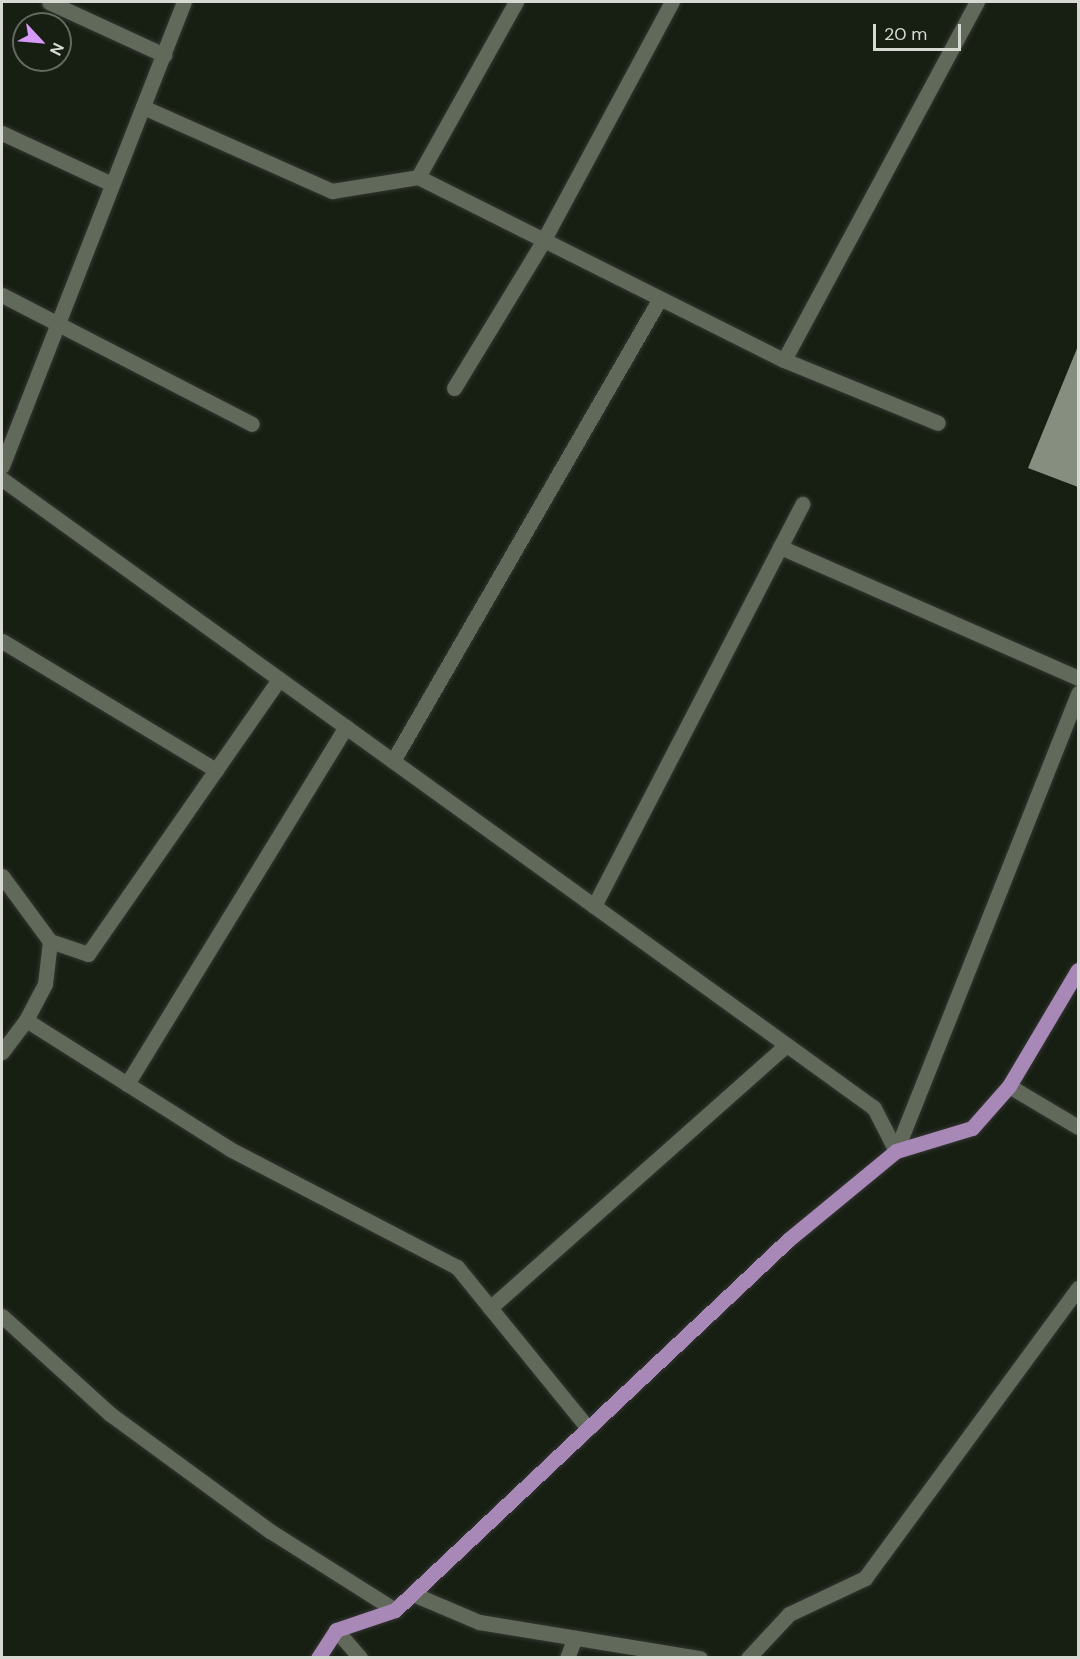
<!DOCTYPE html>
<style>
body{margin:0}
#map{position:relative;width:1080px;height:1659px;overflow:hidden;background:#171e12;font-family:"DM Sans",sans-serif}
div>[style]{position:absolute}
.building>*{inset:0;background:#868e80}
.roads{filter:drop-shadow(0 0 2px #323630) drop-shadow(0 0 2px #323630)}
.minor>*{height:15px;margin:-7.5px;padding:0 7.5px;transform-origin:7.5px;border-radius:7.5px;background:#61695b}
.tertiary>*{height:15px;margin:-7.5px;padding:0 7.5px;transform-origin:7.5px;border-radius:7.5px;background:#61695b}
.primary>*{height:15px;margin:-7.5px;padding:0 7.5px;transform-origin:7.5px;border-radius:7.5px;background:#a788b6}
span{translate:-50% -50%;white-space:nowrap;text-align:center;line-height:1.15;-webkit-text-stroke:6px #171e12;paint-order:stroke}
.frame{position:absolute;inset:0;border:3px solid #d5d9d2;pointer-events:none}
.north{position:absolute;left:12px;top:12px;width:60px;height:60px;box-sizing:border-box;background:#171e12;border:2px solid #63695f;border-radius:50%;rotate:116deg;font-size:16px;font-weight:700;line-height:24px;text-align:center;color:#d5d9d2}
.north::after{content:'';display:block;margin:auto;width:21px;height:27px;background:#d89af8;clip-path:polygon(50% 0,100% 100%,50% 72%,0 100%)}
.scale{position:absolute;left:873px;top:24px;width:88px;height:27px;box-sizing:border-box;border:3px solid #d5d9d2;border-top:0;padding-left:8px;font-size:18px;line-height:21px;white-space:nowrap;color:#d5d9d2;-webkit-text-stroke:4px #171e12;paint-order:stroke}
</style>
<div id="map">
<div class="building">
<div style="clip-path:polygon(1078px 346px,1078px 487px,1028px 468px)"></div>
</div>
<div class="roads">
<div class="minor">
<div style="left:49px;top:2px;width:127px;rotate:24.7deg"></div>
<div style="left:143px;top:107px;width:207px;rotate:24deg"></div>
<div style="left:332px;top:191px;width:87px;rotate:-9.2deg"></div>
<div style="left:418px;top:177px;width:409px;rotate:26.6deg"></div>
<div style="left:784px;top:360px;width:166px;rotate:22.2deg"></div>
<div style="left:2px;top:133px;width:121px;rotate:24.9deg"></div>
<div style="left:418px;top:177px;width:201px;rotate:-60.8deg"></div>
<div style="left:2px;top:295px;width:281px;rotate:27.3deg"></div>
<div style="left:784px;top:360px;width:407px;rotate:-61.7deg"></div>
<div style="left:454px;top:388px;width:170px;rotate:-58.7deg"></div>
<div style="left:542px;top:243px;width:274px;rotate:-61.7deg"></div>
<div style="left:2px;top:466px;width:498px;rotate:-68.6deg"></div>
<div style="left:2px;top:479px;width:1075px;rotate:35.8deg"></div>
<div style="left:874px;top:1108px;width:48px;rotate:62.9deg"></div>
<div style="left:780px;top:547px;width:326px;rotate:23.7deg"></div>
<div style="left:2px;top:641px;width:250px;rotate:31.1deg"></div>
<div style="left:393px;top:761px;width:532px;rotate:-60.01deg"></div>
<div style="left:2px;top:876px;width:81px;rotate:53.6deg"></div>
<div style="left:50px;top:941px;width:43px;rotate:96.6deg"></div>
<div style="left:45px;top:984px;width:41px;rotate:117.8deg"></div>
<div style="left:26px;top:1020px;width:241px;rotate:32.3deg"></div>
<div style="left:230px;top:1149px;width:256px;rotate:27.5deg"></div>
<div style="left:457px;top:1267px;width:208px;rotate:50.9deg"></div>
<div style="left:594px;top:906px;width:453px;rotate:-62.6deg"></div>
<div style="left:50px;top:941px;width:40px;rotate:18.9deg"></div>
<div style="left:88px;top:954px;width:335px;rotate:-55.2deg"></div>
<div style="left:2px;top:1052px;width:40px;rotate:-53deg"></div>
<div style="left:127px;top:1084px;width:419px;rotate:-58.5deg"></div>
<div style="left:896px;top:1151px;width:493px;rotate:-68.3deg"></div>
<div style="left:490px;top:1308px;width:396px;rotate:-41.6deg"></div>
<div style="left:2px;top:1316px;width:146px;rotate:42.2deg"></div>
<div style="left:110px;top:1414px;width:198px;rotate:36.2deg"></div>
<div style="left:270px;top:1531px;width:148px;rotate:32.3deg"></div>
<div style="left:413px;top:1594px;width:72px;rotate:23deg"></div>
<div style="left:479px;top:1622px;width:224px;rotate:9.3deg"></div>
<div style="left:336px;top:1630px;width:37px;rotate:49deg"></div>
<div style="left:567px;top:1658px;width:22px;rotate:-69deg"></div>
<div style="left:748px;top:1658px;width:60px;rotate:-47deg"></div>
<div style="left:789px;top:1614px;width:84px;rotate:-25.3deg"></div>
<div style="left:865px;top:1578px;width:360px;rotate:-53.7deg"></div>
</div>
<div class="tertiary">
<div style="left:1009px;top:1086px;width:80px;rotate:30.7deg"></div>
</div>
<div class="primary">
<div style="left:318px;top:1658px;width:33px;rotate:-57deg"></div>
<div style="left:336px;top:1630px;width:62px;rotate:-18.7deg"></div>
<div style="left:395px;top:1610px;width:540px;rotate:-43.27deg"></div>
<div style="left:788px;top:1240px;width:140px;rotate:-39.5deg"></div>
<div style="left:896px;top:1151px;width:79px;rotate:-16.8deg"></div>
<div style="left:972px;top:1128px;width:56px;rotate:-48.6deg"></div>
<div style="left:1009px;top:1086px;width:135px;rotate:-59.3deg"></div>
</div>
</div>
<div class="frame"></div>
<div class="north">N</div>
<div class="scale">20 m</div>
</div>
